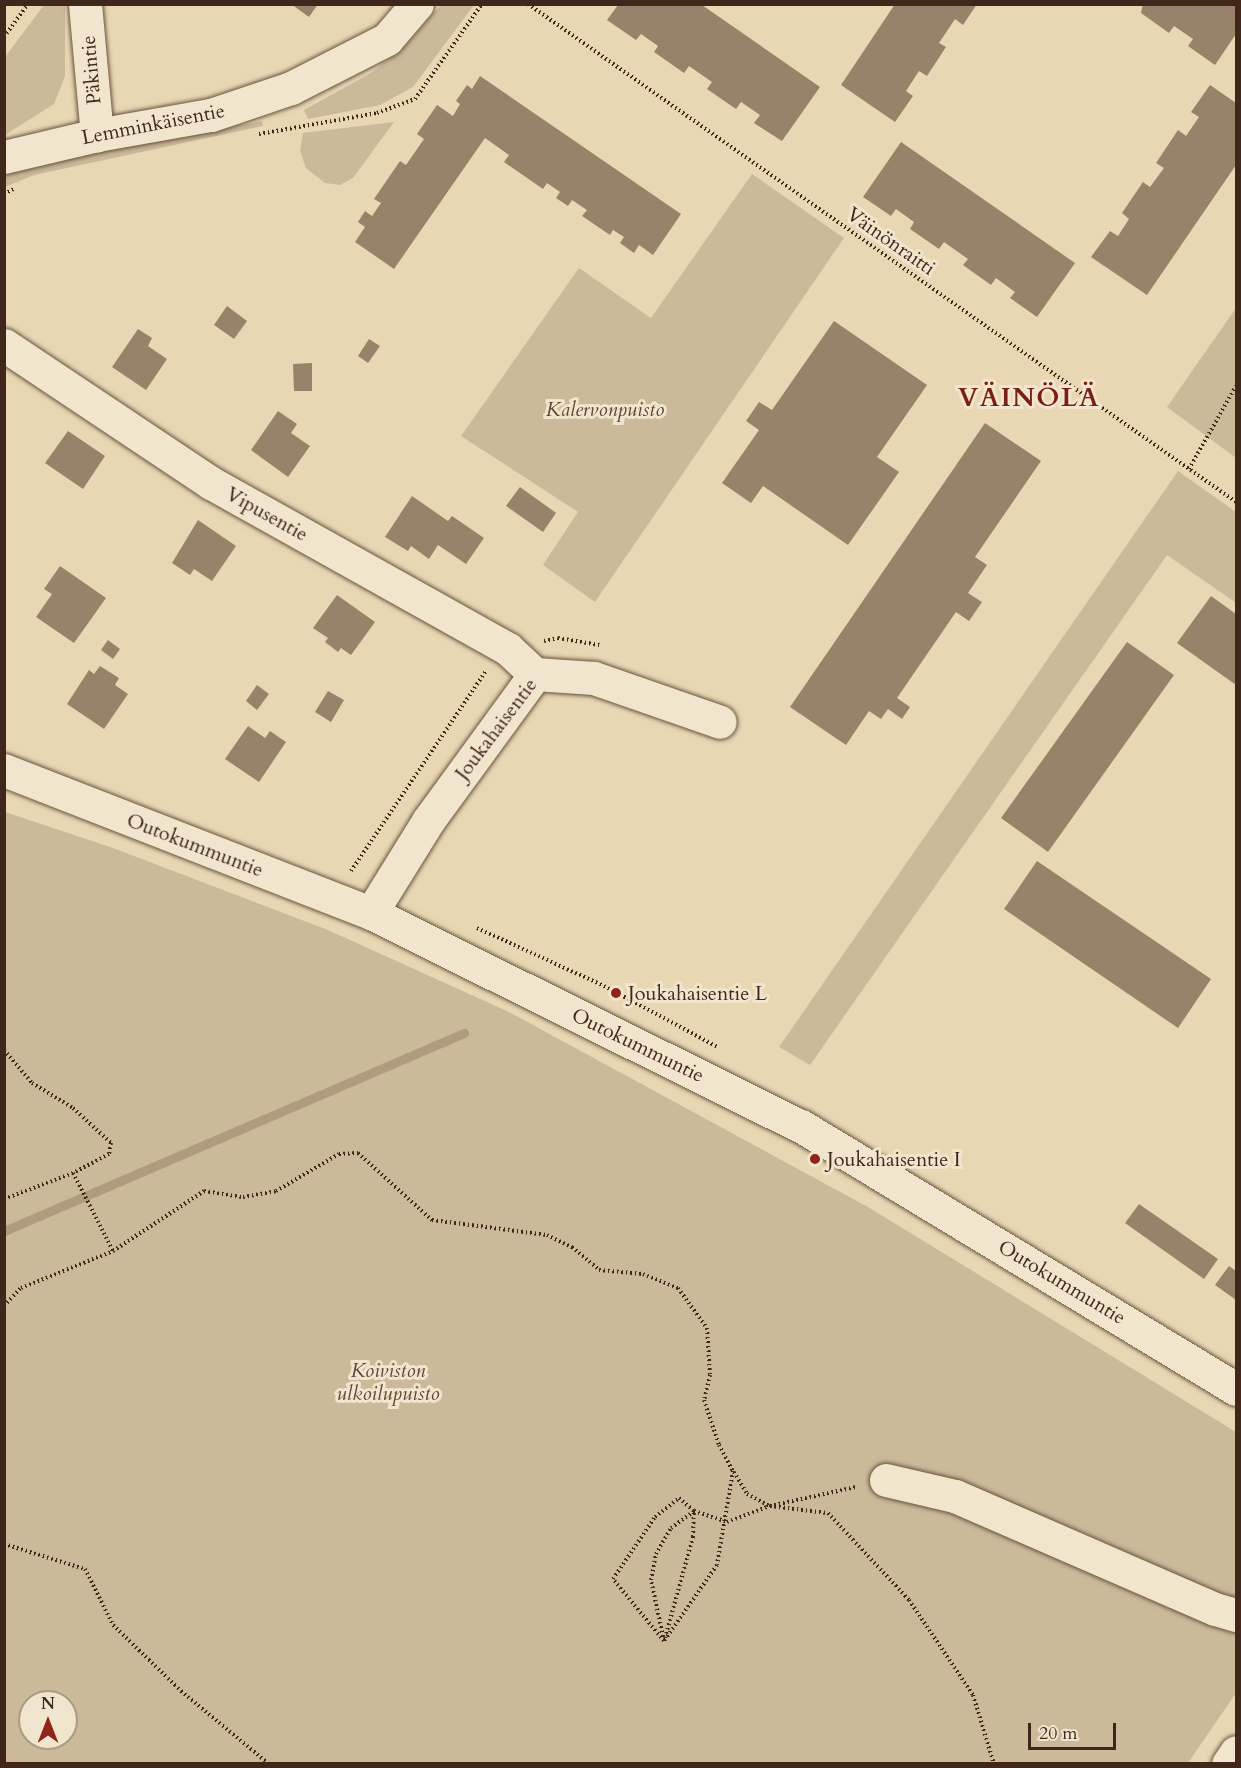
<!DOCTYPE html>
<meta charset="utf-8">
<style>
body{margin:0}
#map{position:relative;width:1241px;height:1768px;overflow:hidden;background:#e9d7b3;font-family:Cardo,serif}
div>[style]{position:absolute}
.green>*{inset:0;background:#ccb999}
.stream>*{height:9px;margin:-4.5px;padding:0 4.5px;transform-origin:4.5px;border-radius:4.5px;background:#b09b7f}
.building>*{inset:0;background:#98836a}
.path>*{height:4px;margin-top:-2px;transform-origin:0;background:repeating-linear-gradient(90deg,#41271b 0 1.5px,transparent 0 4.5px)}
.roads{filter:drop-shadow(0 0 2px #6b5341) drop-shadow(0 0 2px #6b5341)}
.minor>*{height:33px;margin:-16.5px;padding:0 16.5px;transform-origin:16.5px;border-radius:16.5px;background:#f1e5ce}
.dots>*{width:16px;height:16px;translate:-50% -50%;box-sizing:border-box;border:3px solid #f1e5ce;border-radius:50%}
span{translate:-50% -50%;white-space:nowrap;text-align:center;line-height:1.15;-webkit-text-stroke:6px #f1e5ce;paint-order:stroke}
.street-label{font-size:20px;color:#41271b}
.park-label{font-size:20px;color:#5d4434;font-style:italic}
.poi-label{font-size:20px;color:#41271b}
.left{translate:0 -50%;text-align:left}
.district-label{font-size:26px;color:#7a1f14;font-weight:700;letter-spacing:1.5px}
.frame{position:absolute;inset:0;border:6px solid #41271b;pointer-events:none}
.north{position:absolute;left:18px;top:1690px;width:60px;height:60px;box-sizing:border-box;background:#f1e5ce;border:2px solid #ab9986;border-radius:50%;rotate:0deg;font-size:16px;font-weight:700;line-height:24px;text-align:center;color:#41271b}
.north::after{content:'';display:block;margin:auto;width:21px;height:27px;background:#8f2418;clip-path:polygon(50% 0,100% 100%,50% 72%,0 100%)}
.scale{position:absolute;left:1028px;top:1723px;width:88px;height:27px;box-sizing:border-box;border:3px solid #41271b;border-top:0;padding-left:8px;font-size:18px;line-height:21px;white-space:nowrap;color:#41271b;-webkit-text-stroke:4px #f1e5ce;paint-order:stroke}
</style>
<div id="map">
<div class="green">
<div style="clip-path:polygon(44px 5px,65px 5px,65px 76px,54px 104px,5px 135px,5px 57px)"></div>
<div style="clip-path:polygon(441px 5px,474px 5px,413px 87px,380px 105px,308px 119px,304px 110px,371px 73px,404px 47px)"></div>
<div style="clip-path:polygon(262px 121px,263px 126px,34px 175px,5px 187px,5px 175px,34px 164px)"></div>
<div style="clip-path:polygon(394px 122px,353px 178px,340px 185px,325px 183px,306px 168px,300px 151px,303px 133px)"></div>
<div style="clip-path:polygon(752px 174px,844px 238px,595px 602px,543px 565px,578px 512px,461px 436px,579px 268px,651px 318px)"></div>
<div style="clip-path:polygon(1236px 308px,1236px 458px,1167px 407px)"></div>
<div style="clip-path:polygon(1178px 471px,1236px 512px,1236px 603px,1167px 555px,810px 1065px,779px 1047px)"></div>
<div style="clip-path:polygon(evenodd,5px 812px,113px 848px,328px 930px,509px 1012px,868px 1207px,1236px 1432px,1236px 1693px,1188px 1763px,5px 1764px,5px 812px,30px 1702px,66px 1702px,66px 1738px,30px 1738px,30px 1702px)"></div>
</div>
<div class="stream">
<div style="left:4px;top:1231px;width:501px;rotate:-23.29deg"></div>
</div>
<div class="building">
<div style="clip-path:polygon(291px 4px,318px 4px,309px 17px)"></div>
<div style="clip-path:polygon(895px 4px,977px 4px,963px 25px,955px 19px,939px 43px,946px 47px,927px 76px,919px 71px,906px 91px,913px 96px,895px 122px,841px 85px)"></div>
<div style="clip-path:polygon(1143px 4px,1236px 4px,1236px 34px,1215px 65px,1188px 46px,1193px 39px,1174px 26px,1169px 33px,1141px 13px)"></div>
<div style="clip-path:polygon(618px 5px,702px 5px,820px 87px,782px 141px,754px 123px,760px 115px,741px 102px,736px 109px,707px 89px,712px 82px,689px 66px,684px 73px,654px 52px,658px 46px,641px 34px,636px 40px,607px 20px)"></div>
<div style="clip-path:polygon(480px 76px,681px 214px,653px 255px,639px 245px,634px 253px,620px 243px,624px 237px,613px 230px,610px 235px,582px 216px,587px 210px,572px 200px,568px 206px,556px 198px,560px 192px,547px 183px,543px 189px,504px 162px,509px 155px,485px 138px,394px 269px,355px 242px,365px 227px,358px 222px,365px 211px,372px 216px,381px 203px,374px 199px,400px 161px,406px 165px,424px 139px,417px 134px,437px 105px,453px 116px,460px 104px,456px 101px,467px 85px,472px 89px)"></div>
<div style="clip-path:polygon(1210px 85px,1236px 103px,1236px 165px,1147px 295px,1091px 257px,1110px 231px,1118px 236px,1129px 219px,1122px 213px,1143px 182px,1150px 187px,1164px 168px,1156px 163px,1178px 130px,1186px 136px,1199px 117px,1191px 112px)"></div>
<div style="clip-path:polygon(901px 142px,1075px 263px,1037px 317px,1010px 298px,1015px 292px,996px 278px,991px 285px,963px 265px,968px 259px,944px 242px,939px 249px,910px 229px,914px 222px,896px 209px,891px 216px,863px 197px)"></div>
<div style="clip-path:polygon(227px 306px,247px 321px,234px 339px,214px 325px)"></div>
<div style="clip-path:polygon(834px 321px,927px 385px,877px 457px,899px 472px,848px 545px,763px 486px,751px 503px,722px 483px,759px 430px,746px 421px,759px 402px,772px 410px)"></div>
<div style="clip-path:polygon(138px 329px,152px 338px,148px 346px,167px 359px,146px 390px,112px 367px)"></div>
<div style="clip-path:polygon(369px 339px,380px 346px,368px 363px,358px 356px)"></div>
<div style="clip-path:polygon(312px 363px,312px 391px,294px 391px,293px 364px)"></div>
<div style="clip-path:polygon(278px 411px,297px 424px,291px 433px,310px 446px,288px 477px,251px 450px)"></div>
<div style="clip-path:polygon(985px 423px,1041px 461px,975px 557px,987px 565px,968px 593px,982px 602px,969px 621px,956px 612px,897px 698px,910px 707px,902px 719px,888px 709px,881px 719px,869px 711px,846px 745px,790px 707px)"></div>
<div style="clip-path:polygon(68px 431px,105px 456px,83px 489px,45px 463px)"></div>
<div style="clip-path:polygon(520px 487px,556px 513px,543px 532px,506px 506px)"></div>
<div style="clip-path:polygon(412px 496px,448px 521px,452px 516px,484px 538px,466px 564px,438px 545px,429px 559px,411px 546px,408px 551px,385px 537px)"></div>
<div style="clip-path:polygon(198px 520px,236px 546px,212px 581px,194px 569px,190px 575px,172px 563px)"></div>
<div style="clip-path:polygon(60px 566px,106px 598px,74px 643px,36px 617px,52px 594px,44px 589px)"></div>
<div style="clip-path:polygon(337px 595px,375px 622px,351px 655px,341px 648px,338px 652px,325px 642px,328px 638px,313px 628px)"></div>
<div style="clip-path:polygon(1211px 596px,1236px 614px,1236px 685px,1177px 643px)"></div>
<div style="clip-path:polygon(108px 640px,120px 649px,113px 659px,101px 650px)"></div>
<div style="clip-path:polygon(1127px 642px,1174px 675px,1048px 852px,1001px 818px)"></div>
<div style="clip-path:polygon(100px 666px,119px 678px,115px 685px,128px 694px,104px 729px,67px 704px,89px 670px,94px 674px)"></div>
<div style="clip-path:polygon(257px 685px,269px 694px,257px 710px,246px 701px)"></div>
<div style="clip-path:polygon(328px 691px,344px 700px,331px 722px,315px 712px)"></div>
<div style="clip-path:polygon(248px 726px,265px 738px,270px 731px,286px 742px,259px 782px,225px 759px)"></div>
<div style="clip-path:polygon(1037px 861px,1211px 979px,1178px 1028px,1004px 909px)"></div>
<div style="clip-path:polygon(1139px 1204px,1218px 1259px,1204px 1279px,1125px 1223px)"></div>
<div style="clip-path:polygon(1229px 1266px,1236px 1271px,1236px 1300px,1215px 1285px)"></div>
</div>
<div class="path">
<div style="left:528px;top:4px;width:866px;rotate:35.12deg"></div>
<div style="left:4px;top:37px;width:41px;rotate:-54deg"></div>
<div style="left:259px;top:134px;width:120px;rotate:-10.1deg"></div>
<div style="left:377px;top:113px;width:40px;rotate:-20.2deg"></div>
<div style="left:415px;top:99px;width:116px;rotate:-54.8deg"></div>
<div style="left:4px;top:194px;width:11px;rotate:-27deg"></div>
<div style="left:1189px;top:469px;width:95px;rotate:-60.5deg"></div>
<div style="left:544px;top:641px;width:14px;rotate:-12deg"></div>
<div style="left:558px;top:638px;width:42px;rotate:9.7deg"></div>
<div style="left:351px;top:871px;width:241px;rotate:-56deg"></div>
<div style="left:477px;top:928px;width:140px;rotate:24.5deg"></div>
<div style="left:604px;top:986px;width:129px;rotate:28.2deg"></div>
<div style="left:4px;top:1050px;width:43px;rotate:49.7deg"></div>
<div style="left:32px;top:1083px;width:48px;rotate:31.4deg"></div>
<div style="left:73px;top:1108px;width:52px;rotate:42.6deg"></div>
<div style="left:111px;top:1143px;width:11px;rotate:100deg"></div>
<div style="left:109px;top:1154px;width:41px;rotate:152.2deg"></div>
<div style="left:73px;top:1173px;width:74px;rotate:159.4deg"></div>
<div style="left:73px;top:1173px;width:88px;rotate:62.9deg"></div>
<div style="left:4px;top:1306px;width:25px;rotate:-47deg"></div>
<div style="left:21px;top:1288px;width:99px;rotate:-21.9deg"></div>
<div style="left:113px;top:1251px;width:109px;rotate:-33.4deg"></div>
<div style="left:204px;top:1191px;width:39px;rotate:9deg"></div>
<div style="left:243px;top:1197px;width:34px;rotate:-10deg"></div>
<div style="left:276px;top:1191px;width:73px;rotate:-30.4deg"></div>
<div style="left:339px;top:1154px;width:19px;rotate:-3deg"></div>
<div style="left:358px;top:1153px;width:100px;rotate:42.2deg"></div>
<div style="left:432px;top:1220px;width:116px;rotate:7.4deg"></div>
<div style="left:547px;top:1235px;width:28px;rotate:26deg"></div>
<div style="left:572px;top:1247px;width:35px;rotate:40deg"></div>
<div style="left:599px;top:1270px;width:44px;rotate:5.2deg"></div>
<div style="left:643px;top:1274px;width:38px;rotate:22deg"></div>
<div style="left:678px;top:1288px;width:49px;rotate:54.1deg"></div>
<div style="left:707px;top:1328px;width:47px;rotate:86.3deg"></div>
<div style="left:710px;top:1375px;width:26px;rotate:103deg"></div>
<div style="left:704px;top:1400px;width:47px;rotate:71.6deg"></div>
<div style="left:719px;top:1445px;width:30px;rotate:62deg"></div>
<div style="left:733px;top:1471px;width:95px;rotate:99.7deg"></div>
<div style="left:717px;top:1565px;width:93px;rotate:124.9deg"></div>
<div style="left:734px;top:1472px;width:26px;rotate:59deg"></div>
<div style="left:747px;top:1494px;width:26px;rotate:28deg"></div>
<div style="left:770px;top:1506px;width:88px;rotate:-12.5deg"></div>
<div style="left:4px;top:1544px;width:85px;rotate:17.2deg"></div>
<div style="left:85px;top:1569px;width:63px;rotate:63.4deg"></div>
<div style="left:113px;top:1625px;width:95px;rotate:44.1deg"></div>
<div style="left:181px;top:1691px;width:114px;rotate:39.7deg"></div>
<div style="left:665px;top:1638px;width:105px;rotate:-74.5deg"></div>
<div style="left:693px;top:1537px;width:26px;rotate:-88deg"></div>
<div style="left:664px;top:1641px;width:80px;rotate:-129.4deg"></div>
<div style="left:613px;top:1579px;width:75px;rotate:-55.9deg"></div>
<div style="left:655px;top:1517px;width:31px;rotate:-38deg"></div>
<div style="left:679px;top:1498px;width:20px;rotate:41deg"></div>
<div style="left:694px;top:1511px;width:35px;rotate:18deg"></div>
<div style="left:727px;top:1522px;width:46px;rotate:-20.4deg"></div>
<div style="left:770px;top:1506px;width:58px;rotate:6.9deg"></div>
<div style="left:828px;top:1513px;width:119px;rotate:47deg"></div>
<div style="left:909px;top:1600px;width:115px;rotate:56deg"></div>
<div style="left:973px;top:1695px;width:72px;rotate:73.1deg"></div>
<div style="left:664px;top:1641px;width:62px;rotate:-102deg"></div>
<div style="left:651px;top:1580px;width:26px;rotate:-79deg"></div>
<div style="left:656px;top:1554px;width:30px;rotate:-60deg"></div>
<div style="left:671px;top:1528px;width:29px;rotate:-36deg"></div>
</div>
<div class="roads">
<div class="minor">
<div style="left:85px;top:4px;width:132px;rotate:84.8deg"></div>
<div style="left:4px;top:157px;width:96px;rotate:-13.3deg"></div>
<div style="left:97px;top:135px;width:116px;rotate:-10deg"></div>
<div style="left:211px;top:115px;width:84px;rotate:-18.6deg"></div>
<div style="left:291px;top:88px;width:108px;rotate:-27deg"></div>
<div style="left:387px;top:39px;width:46px;rotate:-49.4deg"></div>
<div style="left:4px;top:345px;width:249px;rotate:33.7deg"></div>
<div style="left:211px;top:483px;width:340px;rotate:29.2deg"></div>
<div style="left:508px;top:649px;width:37px;rotate:43deg"></div>
<div style="left:4px;top:770px;width:394px;rotate:21.3deg"></div>
<div style="left:371px;top:913px;width:480px;rotate:26.4deg"></div>
<div style="left:801px;top:1126px;width:508px;rotate:31.16deg"></div>
<div style="left:371px;top:913px;width:108px;rotate:-58.2deg"></div>
<div style="left:428px;top:821px;width:182px;rotate:-53.9deg"></div>
<div style="left:535px;top:674px;width:59px;rotate:3.9deg"></div>
<div style="left:594px;top:678px;width:133px;rotate:19.2deg"></div>
<div style="left:886px;top:1480px;width:71px;rotate:13.1deg"></div>
<div style="left:955px;top:1496px;width:283px;rotate:23.5deg"></div>
<div style="left:1215px;top:1609px;width:22px;rotate:16deg"></div>
<div style="left:1228px;top:1764px;width:14px;rotate:-56deg"></div>
</div>
</div>
<div class="dots">
<div style="left:616px;top:993px;background:#8f2418"></div>
<div style="left:815px;top:1159px;background:#8f2418"></div>
</div>
<div class="street-label">
<span style="left:91px;top:70px;rotate:-95deg">Päkintie</span>
<span style="left:153px;top:124px;rotate:-11deg">Lemminkäisentie</span>
<span style="left:891px;top:241px;rotate:35deg">Väinönraitti</span>
<span style="left:267px;top:514px;rotate:29deg">Vipusentie</span>
<span style="left:496px;top:729px;rotate:-53deg">Joukahaisentie</span>
<span style="left:195px;top:845px;rotate:21deg">Outokummuntie</span>
<span style="left:638px;top:1045px;rotate:26deg">Outokummuntie</span>
<span style="left:1062px;top:1282px;rotate:31deg">Outokummuntie</span>
</div>
<div class="park-label">
<span style="left:605px;top:409px">Kalervonpuisto</span>
<span style="left:388px;top:1382px">Koiviston<br>ulkoilupuisto</span>
</div>
<div class="poi-label">
<span class="left" style="left:628px;top:993px">Joukahaisentie L</span>
<span class="left" style="left:827px;top:1159px">Joukahaisentie I</span>
</div>
<div class="district-label">
<span style="left:1029px;top:398px">VÄINÖLÄ</span>
</div>
<div class="frame"></div>
<div class="north">N</div>
<div class="scale">20 m</div>
</div>
